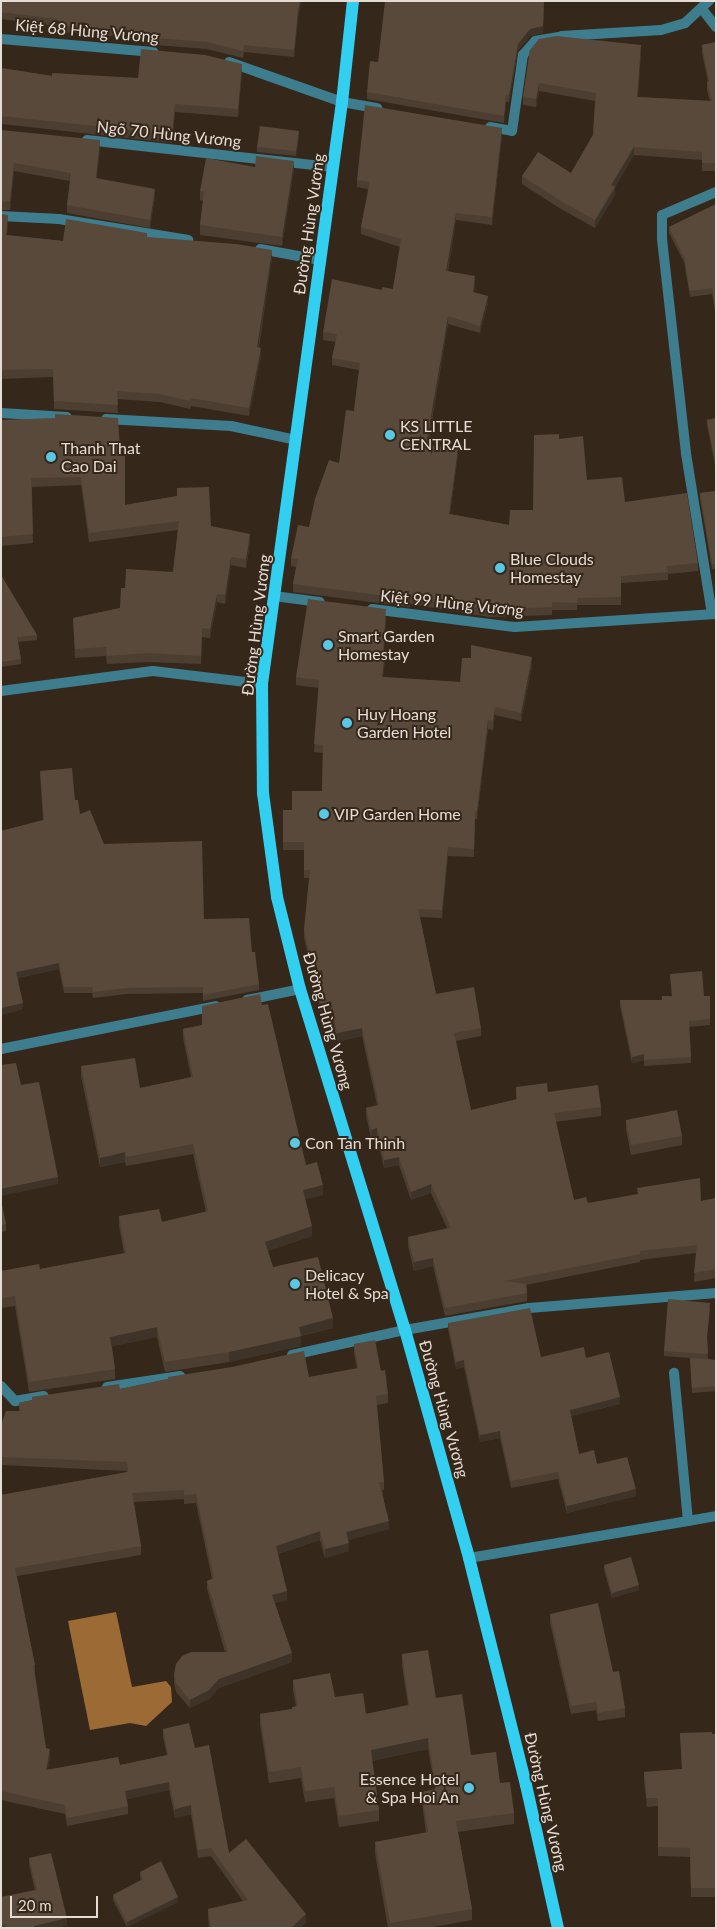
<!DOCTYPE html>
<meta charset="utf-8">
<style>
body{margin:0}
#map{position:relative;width:717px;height:1929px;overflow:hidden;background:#35281a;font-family:Lato,sans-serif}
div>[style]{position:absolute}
.water>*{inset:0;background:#9b6a35}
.service>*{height:10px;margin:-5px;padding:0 5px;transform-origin:5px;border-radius:5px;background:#3e7d8d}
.minor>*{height:10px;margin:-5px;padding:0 5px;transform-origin:5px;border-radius:5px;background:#3e7d8d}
.tertiary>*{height:10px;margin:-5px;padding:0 5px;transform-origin:5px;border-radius:5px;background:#3e7d8d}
.primary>*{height:12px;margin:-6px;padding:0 6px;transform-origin:6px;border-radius:6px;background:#33cff0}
.wall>*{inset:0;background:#4c3f32}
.shaded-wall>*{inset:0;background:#3e3329}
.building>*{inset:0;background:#58493a}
.dots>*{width:14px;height:14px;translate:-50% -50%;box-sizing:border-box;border:2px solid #35281a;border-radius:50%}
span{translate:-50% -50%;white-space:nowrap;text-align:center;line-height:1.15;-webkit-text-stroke:4px #35281a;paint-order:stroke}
.street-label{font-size:16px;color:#e5dcd4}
.poi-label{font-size:16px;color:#e5dcd4}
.left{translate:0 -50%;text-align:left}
.right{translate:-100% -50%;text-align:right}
.frame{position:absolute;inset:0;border:2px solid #e5dcd4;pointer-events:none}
.scale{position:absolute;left:10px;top:1896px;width:88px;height:22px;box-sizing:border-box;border:2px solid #e5dcd4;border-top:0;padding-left:6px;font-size:15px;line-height:18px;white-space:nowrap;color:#e5dcd4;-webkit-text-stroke:4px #35281a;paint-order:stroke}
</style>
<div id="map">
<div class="water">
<div style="clip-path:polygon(116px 1612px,132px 1687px,166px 1681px,171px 1687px,172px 1702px,146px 1726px,130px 1723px,90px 1730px,68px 1621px)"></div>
</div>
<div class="service">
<div style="left:1px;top:413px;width:66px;rotate:3.5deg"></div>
<div style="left:106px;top:419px;width:125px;rotate:3.2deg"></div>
<div style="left:231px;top:426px;width:66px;rotate:12.2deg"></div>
<div style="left:469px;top:1558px;width:222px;rotate:-9.6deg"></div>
<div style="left:688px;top:1521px;width:149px;rotate:-95.4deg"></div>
</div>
<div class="minor">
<div style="left:702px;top:9px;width:23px;rotate:52deg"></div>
<div style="left:1px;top:39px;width:153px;rotate:4.9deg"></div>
<div style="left:229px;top:62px;width:120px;rotate:19.5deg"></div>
<div style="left:342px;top:102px;width:36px;rotate:10deg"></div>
<div style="left:490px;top:127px;width:22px;rotate:10deg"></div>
<div style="left:512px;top:131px;width:77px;rotate:-81.8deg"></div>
<div style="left:523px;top:55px;width:18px;rotate:-49deg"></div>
<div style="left:535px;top:41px;width:27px;rotate:-10deg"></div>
<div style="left:562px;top:36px;width:99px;rotate:-3.5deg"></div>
<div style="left:661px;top:30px;width:25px;rotate:-16deg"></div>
<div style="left:685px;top:23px;width:33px;rotate:-43deg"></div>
<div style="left:87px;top:140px;width:247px;rotate:6.3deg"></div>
<div style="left:1px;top:216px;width:58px;rotate:3deg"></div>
<div style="left:59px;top:219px;width:131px;rotate:9.2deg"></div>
<div style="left:260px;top:249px;width:61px;rotate:10.4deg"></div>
<div style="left:274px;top:596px;width:46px;rotate:7.4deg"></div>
<div style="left:372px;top:609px;width:144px;rotate:7.2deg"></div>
<div style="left:515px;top:627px;width:201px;rotate:-3.7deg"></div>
<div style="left:712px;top:614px;width:163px;rotate:-99.2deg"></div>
<div style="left:686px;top:453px;width:216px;rotate:-96.4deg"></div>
<div style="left:662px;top:238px;width:23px;rotate:-90deg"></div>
<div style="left:662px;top:215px;width:59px;rotate:-23.1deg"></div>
<div style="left:247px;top:1000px;width:54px;rotate:-11.7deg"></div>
<div style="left:1px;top:1049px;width:219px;rotate:-11.3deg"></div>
<div style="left:292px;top:1355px;width:116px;rotate:-12.5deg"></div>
<div style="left:405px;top:1330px;width:126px;rotate:-10.1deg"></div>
<div style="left:529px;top:1308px;width:188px;rotate:-4.6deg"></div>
<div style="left:1px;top:1386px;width:21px;rotate:47deg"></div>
<div style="left:15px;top:1401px;width:29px;rotate:-10deg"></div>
<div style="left:107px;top:1387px;width:74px;rotate:-8.6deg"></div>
<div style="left:688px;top:1521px;width:28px;rotate:-10deg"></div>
</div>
<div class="tertiary">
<div style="left:1px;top:691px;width:153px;rotate:-7.5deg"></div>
<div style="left:153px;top:671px;width:110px;rotate:6.8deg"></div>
</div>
<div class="primary">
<div style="left:353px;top:1px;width:102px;rotate:96.2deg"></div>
<div style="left:342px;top:102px;width:587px;rotate:97.83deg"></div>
<div style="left:262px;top:684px;width:109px;rotate:89.5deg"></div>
<div style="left:263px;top:793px;width:105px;rotate:82.3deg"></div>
<div style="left:277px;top:897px;width:95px;rotate:76deg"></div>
<div style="left:300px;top:989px;width:357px;rotate:72.9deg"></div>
<div style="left:405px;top:1330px;width:237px;rotate:74.3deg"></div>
<div style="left:469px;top:1558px;width:234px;rotate:75.9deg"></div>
<div style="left:526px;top:1785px;width:147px;rotate:77.4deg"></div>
</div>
<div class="wall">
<div style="clip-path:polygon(1px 1px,298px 19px,294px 57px,244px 52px,243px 58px,207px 49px,142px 44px,142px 40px,114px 36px,57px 32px,57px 26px,1px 19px)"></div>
<div style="clip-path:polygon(544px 1px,543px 33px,530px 36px,518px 51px,509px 102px,506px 102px,504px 123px,367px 99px,367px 92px,378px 62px)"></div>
<div style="clip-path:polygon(716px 42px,716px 171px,702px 171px,702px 160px,634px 155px,615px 187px,615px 195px,595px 228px,561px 209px,522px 184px,522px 176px,571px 173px,593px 135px,595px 101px,539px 91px,536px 107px,523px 105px,523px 97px,530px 50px,641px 53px,638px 97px,710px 101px,707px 90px,707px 82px,708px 82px,702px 53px,702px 45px)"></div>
<div style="clip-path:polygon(1px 68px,52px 76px,138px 78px,242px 72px,238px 117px,175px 112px,172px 143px,2px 124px)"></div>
<div style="clip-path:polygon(1px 130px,100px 149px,96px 179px,155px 197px,150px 228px,67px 213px,67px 205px,70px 181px,14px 171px,10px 210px,1px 210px)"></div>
<div style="clip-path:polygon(299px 136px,296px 156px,257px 152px,257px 147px)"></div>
<div style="clip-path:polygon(502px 136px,492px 225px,456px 220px,448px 271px,475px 284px,474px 292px,488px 303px,480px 333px,448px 324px,428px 445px,458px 455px,450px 514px,509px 525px,533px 510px,559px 439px,587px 480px,625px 502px,698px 563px,698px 571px,668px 574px,668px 580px,621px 583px,621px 605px,577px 605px,577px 610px,552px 610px,552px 615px,489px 617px,410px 604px,410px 607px,293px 592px,293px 584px,296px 567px,291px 566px,291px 558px,309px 527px,339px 463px,354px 411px,359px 370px,332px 365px,332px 358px,336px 342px,323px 340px,323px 332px,382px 290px,393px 289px,400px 247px,361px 234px,361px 227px,368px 189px,357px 187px,357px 180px)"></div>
<div style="clip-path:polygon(255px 167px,294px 170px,282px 246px,200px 235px,200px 225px,203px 201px,200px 200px,200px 191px)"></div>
<div style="clip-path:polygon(716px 204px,716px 317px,712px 294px,690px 297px,684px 262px,669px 233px,669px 227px)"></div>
<div style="clip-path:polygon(1px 214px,8px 223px,7px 235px,63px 241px,147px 237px,272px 258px,259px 347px,261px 356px,249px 416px,191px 406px,190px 409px,160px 402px,117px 399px,118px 413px,54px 409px,53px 377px,1px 379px)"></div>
<div style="clip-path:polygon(716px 418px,716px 471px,707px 425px,707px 420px)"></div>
<div style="clip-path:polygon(1px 420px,120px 450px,125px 505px,177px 496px,177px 488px,211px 526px,250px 543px,246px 568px,231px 565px,225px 604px,217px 602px,210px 638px,202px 637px,201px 664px,148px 662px,107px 664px,106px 656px,75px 658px,73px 618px,120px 608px,125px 588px,173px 572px,178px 530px,89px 542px,81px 485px,32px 487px,33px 543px,1px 546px)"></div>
<div style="clip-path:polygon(716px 491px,716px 569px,712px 569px,700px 498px,700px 493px)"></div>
<div style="clip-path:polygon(1px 575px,37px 635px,37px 640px,18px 642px,21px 659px,21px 664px,1px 667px)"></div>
<div style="clip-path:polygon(386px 617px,384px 650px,385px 659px,383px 677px,460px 682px,532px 666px,521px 721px,495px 715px,493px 730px,488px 729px,477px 819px,475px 819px,474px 857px,448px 856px,442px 918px,420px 917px,436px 994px,481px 1028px,481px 1036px,456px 1041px,471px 1110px,516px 1100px,516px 1087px,548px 1092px,601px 1107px,601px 1116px,555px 1122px,574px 1200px,588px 1203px,701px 1201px,716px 1198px,716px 1278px,694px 1282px,696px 1253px,640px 1260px,640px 1262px,526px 1285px,527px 1293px,527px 1301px,445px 1316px,433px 1266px,414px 1271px,408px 1246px,408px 1237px,447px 1228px,431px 1193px,411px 1200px,399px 1165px,384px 1168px,377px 1137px,371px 1138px,366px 1116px,366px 1108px,377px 1105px,362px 1036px,337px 1042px,331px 1011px,321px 1013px,304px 938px,304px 930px,309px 878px,304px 878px,304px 850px,283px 850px,283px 810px,292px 810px,322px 791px,323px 753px,314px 752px,319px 688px,296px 685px,296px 677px)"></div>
<div style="clip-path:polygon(40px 771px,75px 800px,80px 814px,104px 844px,204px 919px,252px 952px,259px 984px,259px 990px,203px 1001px,203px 993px,126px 994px,93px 998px,92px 993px,64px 993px,59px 969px,18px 978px,23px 1009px,1px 1015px,1px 831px,43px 820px)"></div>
<div style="clip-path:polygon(670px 974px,704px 996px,710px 996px,710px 1025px,689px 1027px,691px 1063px,644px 1066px,644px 1060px,632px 1063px,620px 1006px,620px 1000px,662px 1000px,672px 996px)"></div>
<div style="clip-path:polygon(262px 1005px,306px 1165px,323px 1195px,305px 1199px,312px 1236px,268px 1251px,273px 1267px,333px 1328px,301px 1336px,301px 1346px,229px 1362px,165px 1372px,157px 1337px,112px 1346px,115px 1369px,115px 1379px,29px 1392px,15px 1306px,1px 1308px,1px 1271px,40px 1269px,124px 1253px,119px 1226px,119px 1216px,162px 1222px,206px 1212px,193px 1154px,126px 1166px,125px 1162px,100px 1167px,81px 1076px,81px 1066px,140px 1088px,191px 1077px,183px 1038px,183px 1029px,202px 1025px)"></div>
<div style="clip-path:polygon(626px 1120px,682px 1136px,682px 1145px,631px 1155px,626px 1130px)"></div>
<div style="clip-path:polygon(1px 1201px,6px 1224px,6px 1231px,1px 1232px)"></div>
<div style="clip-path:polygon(710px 1308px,707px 1339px,708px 1359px,716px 1360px,716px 1391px,692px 1393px,690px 1358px,664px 1356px,664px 1351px)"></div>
<div style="clip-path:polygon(448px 1323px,541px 1357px,586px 1358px,620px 1404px,571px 1416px,579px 1454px,597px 1464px,636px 1496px,567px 1513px,558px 1479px,511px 1488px,500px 1438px,480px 1442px,464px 1367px,456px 1369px,448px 1329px)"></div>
<div style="clip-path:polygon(354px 1344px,381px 1371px,388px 1394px,388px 1403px,377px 1405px,384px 1482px,384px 1490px,382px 1490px,389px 1529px,348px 1540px,349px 1551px,325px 1558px,320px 1540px,278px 1554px,287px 1600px,275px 1603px,292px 1662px,219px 1688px,209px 1699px,190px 1708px,176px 1692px,174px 1683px,174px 1674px,225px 1652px,207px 1589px,207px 1581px,212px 1579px,196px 1503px,184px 1504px,184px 1499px,134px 1502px,141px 1546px,141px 1555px,17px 1576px,35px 1665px,35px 1673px,46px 1748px,50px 1757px,48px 1769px,120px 1765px,167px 1755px,163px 1737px,163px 1729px,195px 1748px,229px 1853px,306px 1923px,300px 1928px,209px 1928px,208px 1917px,208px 1909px,243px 1901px,211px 1856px,198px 1858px,191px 1814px,175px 1818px,169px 1790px,126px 1799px,128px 1806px,128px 1814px,67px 1826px,65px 1814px,1px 1800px,1px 1495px,127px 1472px,127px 1471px,1px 1465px,1px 1425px,19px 1411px,19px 1403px,32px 1400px,32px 1397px,120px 1389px,168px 1379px,168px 1377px,309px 1377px,357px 1369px,354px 1353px)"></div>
<div style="clip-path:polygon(604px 1565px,639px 1590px,612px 1598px,604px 1570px)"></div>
<div style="clip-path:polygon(550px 1614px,613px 1672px,625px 1708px,625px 1717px,598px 1721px,596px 1710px,571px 1714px,550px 1623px)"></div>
<div style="clip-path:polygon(402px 1654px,436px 1698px,471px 1755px,500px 1783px,514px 1813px,514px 1824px,458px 1832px,472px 1909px,472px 1920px,427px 1928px,388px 1928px,375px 1853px,375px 1842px,426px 1833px,422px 1803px,422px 1792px,435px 1789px,428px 1749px,372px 1761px,379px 1810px,379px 1821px,339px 1827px,334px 1798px,305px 1802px,301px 1778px,269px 1783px,260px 1725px,260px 1714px,292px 1709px,296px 1706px,293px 1691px,293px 1680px,335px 1697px,366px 1714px,408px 1705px,402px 1665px)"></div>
<div style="clip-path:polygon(680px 1733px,716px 1734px,716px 1897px,691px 1897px,690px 1857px,658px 1856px,658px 1806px,647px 1807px,644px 1781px,644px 1772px,682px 1769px)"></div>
<div style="clip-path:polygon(29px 1858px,67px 1925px,56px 1928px,1px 1928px,1px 1897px,35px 1890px,29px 1865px)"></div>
<div style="clip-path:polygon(140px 1872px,178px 1902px,127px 1927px,113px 1900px,113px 1895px,141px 1880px,140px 1877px)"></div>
</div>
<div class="shaded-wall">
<div style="clip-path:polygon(300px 1px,302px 1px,298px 19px,294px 57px,294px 50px,298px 12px)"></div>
<div style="clip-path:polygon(544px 1px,543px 33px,530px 36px,518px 51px,509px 102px,509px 95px,518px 44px)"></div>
<div style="clip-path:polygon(641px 45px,641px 53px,637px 105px,637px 97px)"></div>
<div style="clip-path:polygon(242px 64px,242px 72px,238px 117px,238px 109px)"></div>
<div style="clip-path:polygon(539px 83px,539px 91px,536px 107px,536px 99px)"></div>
<div style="clip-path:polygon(506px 95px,506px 102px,504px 123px,504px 116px)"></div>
<div style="clip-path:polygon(175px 104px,175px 112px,172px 143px,172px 134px)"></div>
<div style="clip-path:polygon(502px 128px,502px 136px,492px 225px,492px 217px)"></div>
<div style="clip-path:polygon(299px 131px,299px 136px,296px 156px,296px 151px)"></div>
<div style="clip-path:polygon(100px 140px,100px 149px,96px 187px,96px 178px)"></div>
<div style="clip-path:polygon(634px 147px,634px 155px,611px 192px,611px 185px)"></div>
<div style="clip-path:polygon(294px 161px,294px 170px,282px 246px,282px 237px)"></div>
<div style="clip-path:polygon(14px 163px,14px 171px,10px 210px,10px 201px)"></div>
<div style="clip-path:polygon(615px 187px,615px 195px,595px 228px,595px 220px)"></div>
<div style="clip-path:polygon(155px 189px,155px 197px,150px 228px,150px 220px)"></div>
<div style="clip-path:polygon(456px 213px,456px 220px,446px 279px,446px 271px)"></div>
<div style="clip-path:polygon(8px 215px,8px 223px,6px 244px,6px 235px)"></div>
<div style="clip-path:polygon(272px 250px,272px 258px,257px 355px,257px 347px)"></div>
<div style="clip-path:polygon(475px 276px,475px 284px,473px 300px,473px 292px)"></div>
<div style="clip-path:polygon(488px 296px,488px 303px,480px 333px,480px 326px)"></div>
<div style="clip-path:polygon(448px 316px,448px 324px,426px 452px,426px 445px)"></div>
<div style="clip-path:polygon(261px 348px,261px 356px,249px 416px,249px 408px)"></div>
<div style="clip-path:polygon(458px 448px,458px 455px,449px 522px,449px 514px)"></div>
<div style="clip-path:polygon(250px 534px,250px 543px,246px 568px,246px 559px)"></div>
<div style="clip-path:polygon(231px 557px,231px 565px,225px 604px,225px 595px)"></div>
<div style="clip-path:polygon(217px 594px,217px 602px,210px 638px,210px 629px)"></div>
<div style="clip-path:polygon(385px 650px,385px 659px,382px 685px,382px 677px)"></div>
<div style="clip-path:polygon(532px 657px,532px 666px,521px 721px,521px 713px)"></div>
<div style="clip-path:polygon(495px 707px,495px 715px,493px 730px,493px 721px)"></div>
<div style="clip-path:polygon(488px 720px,488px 729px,477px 819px,477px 811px)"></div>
<div style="clip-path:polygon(448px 847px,448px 856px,442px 918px,442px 910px)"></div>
<div style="clip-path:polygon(59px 963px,59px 969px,16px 978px,16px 972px)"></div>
<div style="clip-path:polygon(331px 1002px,331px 1011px,321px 1013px,321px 1004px)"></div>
<div style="clip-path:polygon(23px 1003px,23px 1009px,1px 1015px,1px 1008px)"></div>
<div style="clip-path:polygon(362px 1028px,362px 1036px,337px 1042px,337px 1033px)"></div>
<div style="clip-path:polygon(644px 1054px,644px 1060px,632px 1063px,632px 1057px)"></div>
<div style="clip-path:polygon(377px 1128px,377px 1137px,371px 1138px,371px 1130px)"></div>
<div style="clip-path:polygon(125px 1152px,125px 1162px,100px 1167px,100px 1158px)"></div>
<div style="clip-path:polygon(399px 1157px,399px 1165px,384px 1168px,384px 1160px)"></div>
<div style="clip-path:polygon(58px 1177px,58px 1184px,1px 1196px,1px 1189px)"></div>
<div style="clip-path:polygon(431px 1184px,431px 1193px,411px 1200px,411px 1192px)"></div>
<div style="clip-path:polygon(323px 1185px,323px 1195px,303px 1200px,303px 1190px)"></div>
<div style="clip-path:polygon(312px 1226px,312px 1236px,265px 1252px,265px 1242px)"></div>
<div style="clip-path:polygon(433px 1258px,433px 1266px,414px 1271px,414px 1262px)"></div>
<div style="clip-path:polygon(333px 1318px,333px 1328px,299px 1336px,299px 1327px)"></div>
<div style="clip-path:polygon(157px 1327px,157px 1337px,110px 1347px,110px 1337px)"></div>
<div style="clip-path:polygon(301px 1336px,301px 1346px,229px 1362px,229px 1352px)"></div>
<div style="clip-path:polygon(464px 1360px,464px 1367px,456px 1369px,456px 1362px)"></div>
<div style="clip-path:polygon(620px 1397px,620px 1404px,570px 1416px,570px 1410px)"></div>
<div style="clip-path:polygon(500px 1431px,500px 1438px,480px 1442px,480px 1435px)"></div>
<div style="clip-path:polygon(636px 1489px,636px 1496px,567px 1513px,567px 1506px)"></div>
<div style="clip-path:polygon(389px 1521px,389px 1529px,346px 1541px,346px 1532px)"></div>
<div style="clip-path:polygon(320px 1531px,320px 1540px,276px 1554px,276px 1546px)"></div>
<div style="clip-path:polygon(349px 1543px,349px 1551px,325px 1558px,325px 1549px)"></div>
<div style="clip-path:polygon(639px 1585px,639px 1590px,612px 1598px,612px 1593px)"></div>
<div style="clip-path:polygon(287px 1591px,287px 1600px,272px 1604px,272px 1595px)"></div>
<div style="clip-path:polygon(292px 1653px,292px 1662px,219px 1688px,209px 1699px,190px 1708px,190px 1700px,219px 1679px)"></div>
<div style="clip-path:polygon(428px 1738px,428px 1749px,371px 1761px,371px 1750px)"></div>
<div style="clip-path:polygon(50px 1749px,50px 1757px,46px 1779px,46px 1770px)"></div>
<div style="clip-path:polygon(169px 1782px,169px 1790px,125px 1800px,125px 1791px)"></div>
<div style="clip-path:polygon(191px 1805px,191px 1814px,175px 1818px,175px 1809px)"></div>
<div style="clip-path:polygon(178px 1897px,178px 1902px,127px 1927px,127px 1922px)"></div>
<div style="clip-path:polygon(306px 1914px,306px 1923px,300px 1928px,291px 1928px)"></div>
<div style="clip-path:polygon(67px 1918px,67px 1925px,56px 1928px,34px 1928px,34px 1926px)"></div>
</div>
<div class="building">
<div style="clip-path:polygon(1px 1px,300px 1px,298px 12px,294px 50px,244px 45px,243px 51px,207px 42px,142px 37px,142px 33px,114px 29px,57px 25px,57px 19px,1px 12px)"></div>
<div style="clip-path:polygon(385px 1px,544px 1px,543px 26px,530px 29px,518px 44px,509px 95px,506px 95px,504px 116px,367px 92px,370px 61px,378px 62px)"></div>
<div style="clip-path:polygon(557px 36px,641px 45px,637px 97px,712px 101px,707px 82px,709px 81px,702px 45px,716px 42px,716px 163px,702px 163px,702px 152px,634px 147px,611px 185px,615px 187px,595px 220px,561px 201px,522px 176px,538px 152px,571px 173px,593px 135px,596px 93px,539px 83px,536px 99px,523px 97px,530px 50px,539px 39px)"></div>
<div style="clip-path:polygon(141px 49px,205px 55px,242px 64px,238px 109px,175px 104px,172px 134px,1px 116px,1px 68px,52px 76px,52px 73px,138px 78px)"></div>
<div style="clip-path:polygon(365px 105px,502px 128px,492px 217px,456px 213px,446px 271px,475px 276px,473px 292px,488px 296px,480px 326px,448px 316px,426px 445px,458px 448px,449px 514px,509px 525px,510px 510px,533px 510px,534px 435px,559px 434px,559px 439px,583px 436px,587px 480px,622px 477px,625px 502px,687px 493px,698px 563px,667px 566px,668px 572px,621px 576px,621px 597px,577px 598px,577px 603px,552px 602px,552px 607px,489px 609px,410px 597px,410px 599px,293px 584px,298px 559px,291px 558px,298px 525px,309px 527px,315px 499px,329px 460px,339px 463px,346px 410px,354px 411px,360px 363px,332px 358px,337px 334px,323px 332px,332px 279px,382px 290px,382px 287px,393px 289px,401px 239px,361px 227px,370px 182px,357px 180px)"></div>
<div style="clip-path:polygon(260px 126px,299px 131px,296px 151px,257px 147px)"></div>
<div style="clip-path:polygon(1px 130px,100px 140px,96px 178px,155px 189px,150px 220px,67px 205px,71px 173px,14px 163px,10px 201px,1px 202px)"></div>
<div style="clip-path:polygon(256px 156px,294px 161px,282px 237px,200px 225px,204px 192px,200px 191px,206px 158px,255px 167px)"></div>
<div style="clip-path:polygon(716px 204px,716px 311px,712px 288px,690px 291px,684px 257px,669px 227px)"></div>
<div style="clip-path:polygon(1px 214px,8px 215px,6px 235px,63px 241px,66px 219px,147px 233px,147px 237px,236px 244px,272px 250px,257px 347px,261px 348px,249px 408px,191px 398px,190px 401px,160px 394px,117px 391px,118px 405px,54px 401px,53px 369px,1px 370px)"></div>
<div style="clip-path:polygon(55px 414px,118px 418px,120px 450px,125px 450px,125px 505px,177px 496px,177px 488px,209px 487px,211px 526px,250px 534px,246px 559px,231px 557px,225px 595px,217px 594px,210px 629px,202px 628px,201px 656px,148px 653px,107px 656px,106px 647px,75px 649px,73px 618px,120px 608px,121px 588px,125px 588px,126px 569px,173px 572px,179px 521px,89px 533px,81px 477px,31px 478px,33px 534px,1px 537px,1px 420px,55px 418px)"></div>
<div style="clip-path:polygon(716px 418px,716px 466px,707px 420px)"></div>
<div style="clip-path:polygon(716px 491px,716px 564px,712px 564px,700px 493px)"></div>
<div style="clip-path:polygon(1px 575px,37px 635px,17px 637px,21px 659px,1px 662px)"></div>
<div style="clip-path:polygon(308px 599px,386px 609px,383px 650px,385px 650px,382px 677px,460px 682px,462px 658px,471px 658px,471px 645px,532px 657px,521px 713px,495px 707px,493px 721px,488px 720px,477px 811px,475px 811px,474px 849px,448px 847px,442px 910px,418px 909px,436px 994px,474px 987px,481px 1028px,454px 1033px,471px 1110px,517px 1099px,516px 1087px,547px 1083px,548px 1092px,598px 1085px,601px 1107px,554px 1113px,574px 1200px,586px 1197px,588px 1203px,638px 1194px,637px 1188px,700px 1178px,701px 1201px,716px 1198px,716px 1269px,694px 1273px,697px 1245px,640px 1251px,640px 1254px,504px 1281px,526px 1284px,527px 1293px,445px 1308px,433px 1258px,414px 1262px,408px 1237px,451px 1228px,431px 1184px,411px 1192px,399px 1157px,384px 1160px,377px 1128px,371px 1130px,366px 1108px,379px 1105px,362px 1028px,337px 1033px,331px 1002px,321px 1004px,304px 930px,310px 870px,304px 870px,304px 842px,283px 842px,283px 810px,292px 810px,292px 791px,322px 791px,323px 745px,314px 744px,319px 680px,296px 677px)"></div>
<div style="clip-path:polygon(72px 768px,75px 800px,78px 800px,80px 814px,90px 810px,104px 844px,202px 841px,204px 919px,249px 918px,252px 952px,255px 952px,259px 984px,203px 995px,203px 987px,126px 988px,93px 992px,92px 987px,64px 987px,59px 963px,16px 972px,23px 1003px,1px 1008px,1px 831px,44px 820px,40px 771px)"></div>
<div style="clip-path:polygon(702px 971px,704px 996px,710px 996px,710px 1019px,689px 1021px,691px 1057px,644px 1060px,644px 1054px,632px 1057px,620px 1000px,662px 1000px,662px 996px,672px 996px,670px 974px)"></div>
<div style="clip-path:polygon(260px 994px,262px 1005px,268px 1004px,306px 1165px,317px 1162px,323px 1185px,303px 1190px,312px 1226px,265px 1242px,273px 1267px,318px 1257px,333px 1318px,299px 1327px,301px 1336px,229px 1352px,165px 1362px,157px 1327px,110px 1337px,115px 1369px,29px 1382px,15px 1296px,1px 1298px,1px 1271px,39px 1264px,40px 1269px,126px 1253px,119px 1216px,159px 1209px,162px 1222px,208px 1211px,193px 1144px,126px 1157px,125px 1152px,100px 1158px,81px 1066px,135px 1058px,140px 1088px,193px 1077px,183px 1029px,202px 1025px,202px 1006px)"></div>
<div style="clip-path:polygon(16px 1063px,21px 1085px,39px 1082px,58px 1177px,1px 1189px,1px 1065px)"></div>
<div style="clip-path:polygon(677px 1110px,682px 1136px,631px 1145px,626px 1120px)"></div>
<div style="clip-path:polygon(1px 1201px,6px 1224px,1px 1225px)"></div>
<div style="clip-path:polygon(668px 1299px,710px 1303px,707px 1336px,708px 1354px,664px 1351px)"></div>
<div style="clip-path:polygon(530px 1308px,541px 1357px,584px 1347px,586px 1358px,609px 1352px,620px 1397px,570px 1410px,579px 1454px,594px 1450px,597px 1464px,627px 1457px,636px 1489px,567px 1506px,558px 1472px,511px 1481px,500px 1431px,480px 1435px,464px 1360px,456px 1362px,448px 1323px)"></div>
<div style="clip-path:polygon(375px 1340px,381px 1371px,385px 1370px,388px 1394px,376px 1396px,384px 1482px,379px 1482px,389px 1521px,346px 1532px,349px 1543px,325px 1549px,320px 1531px,276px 1546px,287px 1591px,272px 1595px,292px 1653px,219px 1679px,209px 1690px,190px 1700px,176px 1683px,174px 1674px,176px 1664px,182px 1656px,191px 1652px,228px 1652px,207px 1581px,214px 1578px,196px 1494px,184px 1495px,184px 1490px,132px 1493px,141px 1546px,15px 1568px,35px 1665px,33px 1665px,46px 1748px,50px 1749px,46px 1770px,118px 1757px,120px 1765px,168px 1755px,163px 1729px,189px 1723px,195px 1748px,209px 1745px,229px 1853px,246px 1839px,306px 1914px,291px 1928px,211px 1928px,208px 1909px,248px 1900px,211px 1848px,198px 1850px,191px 1805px,175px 1809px,169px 1782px,125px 1791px,128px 1806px,67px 1818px,65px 1805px,1px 1791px,1px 1495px,128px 1472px,127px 1462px,1px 1457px,1px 1425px,6px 1411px,20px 1411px,19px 1403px,32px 1400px,32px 1397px,119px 1384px,120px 1389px,168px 1379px,168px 1377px,232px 1367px,304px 1351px,309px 1377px,358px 1368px,354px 1344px)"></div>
<div style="clip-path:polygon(690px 1358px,716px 1360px,716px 1386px,692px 1388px)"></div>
<div style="clip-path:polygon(631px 1557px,639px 1585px,612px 1593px,604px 1565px)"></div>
<div style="clip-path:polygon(598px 1603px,613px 1672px,619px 1671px,625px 1708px,598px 1713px,596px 1702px,571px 1706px,550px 1614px)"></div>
<div style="clip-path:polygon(428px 1650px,436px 1698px,462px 1694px,471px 1755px,496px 1752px,500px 1783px,510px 1782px,514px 1813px,456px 1821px,472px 1909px,390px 1923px,375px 1842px,428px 1832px,422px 1792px,436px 1789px,428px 1738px,371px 1750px,379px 1810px,339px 1816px,334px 1787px,305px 1791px,301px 1767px,269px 1772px,260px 1714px,292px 1709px,292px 1707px,298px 1706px,293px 1680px,330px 1673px,335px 1697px,363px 1693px,366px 1714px,409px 1705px,402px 1654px)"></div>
<div style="clip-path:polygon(712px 1732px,712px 1734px,716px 1734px,716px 1888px,691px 1888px,690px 1848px,658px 1847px,658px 1798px,647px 1798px,644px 1772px,682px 1769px,680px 1733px)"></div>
<div style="clip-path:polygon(51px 1853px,67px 1918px,34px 1926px,34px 1928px,7px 1928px,6px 1924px,1px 1925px,1px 1897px,37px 1890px,29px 1858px)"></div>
<div style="clip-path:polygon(161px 1861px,178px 1897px,127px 1922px,113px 1895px,143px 1879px,140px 1872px)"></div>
</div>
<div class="dots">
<div style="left:390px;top:435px;background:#59c8e4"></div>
<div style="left:51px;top:457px;background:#59c8e4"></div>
<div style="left:500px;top:568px;background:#59c8e4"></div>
<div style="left:328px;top:645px;background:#59c8e4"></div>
<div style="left:347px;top:723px;background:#59c8e4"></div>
<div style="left:324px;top:814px;background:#59c8e4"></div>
<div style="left:295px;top:1143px;background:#59c8e4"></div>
<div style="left:295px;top:1284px;background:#59c8e4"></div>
<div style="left:469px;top:1788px;background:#59c8e4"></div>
</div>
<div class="street-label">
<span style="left:87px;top:31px;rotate:5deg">Kiệt 68 Hùng Vương</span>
<span style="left:169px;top:134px;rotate:6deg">Ngõ 70 Hùng Vương</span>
<span style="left:309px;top:224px;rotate:-82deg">Đường Hùng Vương</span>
<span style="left:452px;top:603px;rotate:6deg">Kiệt 99 Hùng Vương</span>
<span style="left:256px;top:625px;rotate:-83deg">Đường Hùng Vương</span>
<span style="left:328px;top:1021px;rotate:74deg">Đường Hùng Vương</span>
<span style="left:444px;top:1409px;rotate:74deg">Đường Hùng Vương</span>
<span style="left:546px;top:1802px;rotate:77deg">Đường Hùng Vương</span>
</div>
<div class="poi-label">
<span class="left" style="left:400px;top:435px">KS LITTLE<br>CENTRAL</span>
<span class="left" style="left:61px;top:457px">Thanh That<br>Cao Dai</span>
<span class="left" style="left:510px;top:568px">Blue Clouds<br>Homestay</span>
<span class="left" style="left:338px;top:645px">Smart Garden<br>Homestay</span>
<span class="left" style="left:357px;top:723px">Huy Hoang<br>Garden Hotel</span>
<span class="left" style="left:334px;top:814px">VIP Garden Home</span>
<span class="left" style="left:305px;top:1143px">Con Tan Thinh</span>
<span class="left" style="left:305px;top:1284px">Delicacy<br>Hotel &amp; Spa</span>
<span class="right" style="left:459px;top:1788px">Essence Hotel<br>&amp; Spa Hoi An</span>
</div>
<div class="frame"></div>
<div class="scale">20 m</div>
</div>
